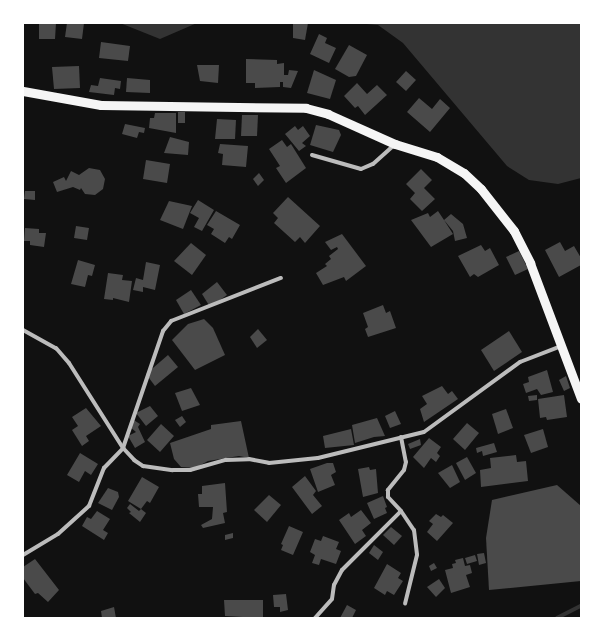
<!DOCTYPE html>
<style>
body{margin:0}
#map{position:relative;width:604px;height:641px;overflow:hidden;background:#111;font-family:"Fira Sans Condensed",sans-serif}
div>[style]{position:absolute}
.water>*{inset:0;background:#333}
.stream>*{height:3.5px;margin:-1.75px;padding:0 1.75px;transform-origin:1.75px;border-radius:1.75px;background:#333}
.building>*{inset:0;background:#4a4a4a}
.minor>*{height:4px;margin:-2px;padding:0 2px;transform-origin:2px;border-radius:2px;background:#bcbcbc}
.primary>*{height:9px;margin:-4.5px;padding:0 4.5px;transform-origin:4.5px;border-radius:4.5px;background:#f5f5f5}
span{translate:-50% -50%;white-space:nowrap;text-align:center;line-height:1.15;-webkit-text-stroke:3.5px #fff;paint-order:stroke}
.frame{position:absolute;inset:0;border:24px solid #fff;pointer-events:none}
</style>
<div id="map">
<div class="water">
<div style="clip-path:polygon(120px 23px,197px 23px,160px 39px)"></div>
<div style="clip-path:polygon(355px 23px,581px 23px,581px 178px,558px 184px,529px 180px,507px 166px,403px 43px,378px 25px)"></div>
</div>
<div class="stream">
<div style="left:557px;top:618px;width:27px;rotate:-27deg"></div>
</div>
<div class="building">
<div style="clip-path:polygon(39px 23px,56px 23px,55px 39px,39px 39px)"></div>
<div style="clip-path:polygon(67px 23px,84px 23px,82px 39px,65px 37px)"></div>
<div style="clip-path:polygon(293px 23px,308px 23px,305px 40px,293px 38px)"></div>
<div style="clip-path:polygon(319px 34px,327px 38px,325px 43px,336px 48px,329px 63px,310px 54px)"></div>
<div style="clip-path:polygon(101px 42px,130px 46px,128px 61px,99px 58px)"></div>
<div style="clip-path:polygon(349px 45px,367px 55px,356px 76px,349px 77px,335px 69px)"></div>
<div style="clip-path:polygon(246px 59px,277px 60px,277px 64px,284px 63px,284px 75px,288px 75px,289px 70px,298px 71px,291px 88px,283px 87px,283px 82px,280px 82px,280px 87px,255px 88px,255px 83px,246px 83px)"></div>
<div style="clip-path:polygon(197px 65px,219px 65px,218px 83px,200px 81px)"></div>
<div style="clip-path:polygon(79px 66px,80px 88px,54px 89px,52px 67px)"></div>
<div style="clip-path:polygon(314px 70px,336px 80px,330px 99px,307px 93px)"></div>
<div style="clip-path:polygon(406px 71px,416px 80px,406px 91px,396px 82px)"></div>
<div style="clip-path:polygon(100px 78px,121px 81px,120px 89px,115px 88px,114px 95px,89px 92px,91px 85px,98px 86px)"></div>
<div style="clip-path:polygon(127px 78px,150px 80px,150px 93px,126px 92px)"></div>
<div style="clip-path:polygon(357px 83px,367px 94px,377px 85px,387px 95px,365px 115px,358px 106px,355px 108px,344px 96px)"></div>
<div style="clip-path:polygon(419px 98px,432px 109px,440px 99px,450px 108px,430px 132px,407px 112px)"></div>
<div style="clip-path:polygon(178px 112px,185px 112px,185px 123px,178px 123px)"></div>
<div style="clip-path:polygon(155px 113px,176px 113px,176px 133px,149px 128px,150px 118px,154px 118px)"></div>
<div style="clip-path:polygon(242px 115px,258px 115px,257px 136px,241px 136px)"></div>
<div style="clip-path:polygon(217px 119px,236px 120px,235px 139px,215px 139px)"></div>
<div style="clip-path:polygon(125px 124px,145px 128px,144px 133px,139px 132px,137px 138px,122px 134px)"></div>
<div style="clip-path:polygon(316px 125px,339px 130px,341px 135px,333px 152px,310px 145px)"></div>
<div style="clip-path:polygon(295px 126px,298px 130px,303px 126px,310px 136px,302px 143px,306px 146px,299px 151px,285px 134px)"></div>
<div style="clip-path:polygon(170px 137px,189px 142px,188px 155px,164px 153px)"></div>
<div style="clip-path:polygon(282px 140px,287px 147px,291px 144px,306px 168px,286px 183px,276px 168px,280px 166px,269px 149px)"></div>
<div style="clip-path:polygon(220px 144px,248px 146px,246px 167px,222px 165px,223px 154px,218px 153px)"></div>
<div style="clip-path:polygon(146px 160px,170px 164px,167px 183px,143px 179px)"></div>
<div style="clip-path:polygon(89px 168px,100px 170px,105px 179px,103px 189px,95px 195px,85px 194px,81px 188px,80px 190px,73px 187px,57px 192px,53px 182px,64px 177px,66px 181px,71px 171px,79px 175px)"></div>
<div style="clip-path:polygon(421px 169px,432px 180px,424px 188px,435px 199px,422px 211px,410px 199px,415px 193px,406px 184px)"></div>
<div style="clip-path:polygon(259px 173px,264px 180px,258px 186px,253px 179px)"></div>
<div style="clip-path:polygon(25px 191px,35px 191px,35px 200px,24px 199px)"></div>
<div style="clip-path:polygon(288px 197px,320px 226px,305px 243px,300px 237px,295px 242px,274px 223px,278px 218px,273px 213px)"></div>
<div style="clip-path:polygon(198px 200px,214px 210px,202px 231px,194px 227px,199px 218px,190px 213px)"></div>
<div style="clip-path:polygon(169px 201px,192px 206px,183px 229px,160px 220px)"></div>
<div style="clip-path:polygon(216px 211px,240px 225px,232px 239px,229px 237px,225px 243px,211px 234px,214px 229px,207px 225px)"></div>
<div style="clip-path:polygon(438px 211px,444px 220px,451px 214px,463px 224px,467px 238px,455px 241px,453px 231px,444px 220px,453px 234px,431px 247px,411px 220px,428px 213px,430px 217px)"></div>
<div style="clip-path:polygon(76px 226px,89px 228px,87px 240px,74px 238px)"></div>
<div style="clip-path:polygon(25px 228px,39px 229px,39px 233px,46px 233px,44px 247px,30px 245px,30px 241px,24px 241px)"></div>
<div style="clip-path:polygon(342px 234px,366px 266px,346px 281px,344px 277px,323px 285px,316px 273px,327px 266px,325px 264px,331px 259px,329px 256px,338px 249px,337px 247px,331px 250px,325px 242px)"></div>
<div style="clip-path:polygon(560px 242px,565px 251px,574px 246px,581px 258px,581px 265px,559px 277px,545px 250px)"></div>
<div style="clip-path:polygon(191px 243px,206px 255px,192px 275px,174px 261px)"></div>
<div style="clip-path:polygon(481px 245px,485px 251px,490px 248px,499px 265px,478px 277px,474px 274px,470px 277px,458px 256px)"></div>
<div style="clip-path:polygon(519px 251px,528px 269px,515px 275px,506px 257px)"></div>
<div style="clip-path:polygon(78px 260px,95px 265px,92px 276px,88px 275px,85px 287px,71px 284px)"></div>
<div style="clip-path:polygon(146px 262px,160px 265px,155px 290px,143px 287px,143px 292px,133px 290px,136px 278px,143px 280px)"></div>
<div style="clip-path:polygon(108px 273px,123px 275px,122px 280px,132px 281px,129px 302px,113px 298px,113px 300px,104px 299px)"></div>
<div style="clip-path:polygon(217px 282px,227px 295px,210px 307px,202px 294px)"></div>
<div style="clip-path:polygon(191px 290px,201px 305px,184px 314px,176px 300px)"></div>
<div style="clip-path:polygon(383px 305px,386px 313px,390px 311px,396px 328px,368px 337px,365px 329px,368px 327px,363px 313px)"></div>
<div style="clip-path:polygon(204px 319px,213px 328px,225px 355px,195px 370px,172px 340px,188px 324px)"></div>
<div style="clip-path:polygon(258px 329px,267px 340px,257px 348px,250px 337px)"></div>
<div style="clip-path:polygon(509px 331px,522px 352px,494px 371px,481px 350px)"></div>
<div style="clip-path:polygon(168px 355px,178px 367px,155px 386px,146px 374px)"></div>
<div style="clip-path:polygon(547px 370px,553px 392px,541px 395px,537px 389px,526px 393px,523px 384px,529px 382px,528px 377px)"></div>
<div style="clip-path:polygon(566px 376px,570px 388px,564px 391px,559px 380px)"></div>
<div style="clip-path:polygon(442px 386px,448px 394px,452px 391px,458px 399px,424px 422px,420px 409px,427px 404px,422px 396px)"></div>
<div style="clip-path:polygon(191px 388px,200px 405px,182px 411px,175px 393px)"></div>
<div style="clip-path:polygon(537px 395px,537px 400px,529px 401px,528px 396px)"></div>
<div style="clip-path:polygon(564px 395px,567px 417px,547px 420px,546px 417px,540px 418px,538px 399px)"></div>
<div style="clip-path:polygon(150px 406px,158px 416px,146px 426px,136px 413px)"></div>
<div style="clip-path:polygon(86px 408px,101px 426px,86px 436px,89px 441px,82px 446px,72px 430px,78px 426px,72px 417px)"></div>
<div style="clip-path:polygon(506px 409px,513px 428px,498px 434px,492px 414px)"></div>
<div style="clip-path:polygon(395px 411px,401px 424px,390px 428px,385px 416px)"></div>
<div style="clip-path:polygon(182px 416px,186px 422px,180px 427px,175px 420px)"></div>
<div style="clip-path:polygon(377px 418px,385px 436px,374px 437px,355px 443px,352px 425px)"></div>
<div style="clip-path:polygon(132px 419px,140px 424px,138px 427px,145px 442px,135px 448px,128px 436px,136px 432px,129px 426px)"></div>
<div style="clip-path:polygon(241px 421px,249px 458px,239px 456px,208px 461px,195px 468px,181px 467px,174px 459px,170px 443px,211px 429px,211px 425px)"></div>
<div style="clip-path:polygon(467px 423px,479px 433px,465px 450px,453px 439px)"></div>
<div style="clip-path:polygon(161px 424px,174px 436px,160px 452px,147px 440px)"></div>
<div style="clip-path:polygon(351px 429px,354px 445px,325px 448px,323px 436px)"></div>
<div style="clip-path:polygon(543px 429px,548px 447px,531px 453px,524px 435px)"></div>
<div style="clip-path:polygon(429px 438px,441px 447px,437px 453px,440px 456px,436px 462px,431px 458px,424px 468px,413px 457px)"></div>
<div style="clip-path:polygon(420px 439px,421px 445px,410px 449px,408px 444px)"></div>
<div style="clip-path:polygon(494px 443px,497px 452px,483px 456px,482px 451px,477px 453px,476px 448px)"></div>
<div style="clip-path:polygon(80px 453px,98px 464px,91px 475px,85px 471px,79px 482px,67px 475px)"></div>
<div style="clip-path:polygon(516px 455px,517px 462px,526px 461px,528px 481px,481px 487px,480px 470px,491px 468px,490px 458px)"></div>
<div style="clip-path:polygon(467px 457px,476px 473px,465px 480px,456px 463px)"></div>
<div style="clip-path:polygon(327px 463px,333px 463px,336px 472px,331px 475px,335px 485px,318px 492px,310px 469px)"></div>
<div style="clip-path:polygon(452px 465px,460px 482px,450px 488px,438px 473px)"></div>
<div style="clip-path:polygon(369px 467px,370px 470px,376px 469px,378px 493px,363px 497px,358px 469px)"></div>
<div style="clip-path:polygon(305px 476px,316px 491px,313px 495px,322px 506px,312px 514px,292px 487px)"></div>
<div style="clip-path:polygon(142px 477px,159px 487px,150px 503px,147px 501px,141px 509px,128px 501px)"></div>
<div style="clip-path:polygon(225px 483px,227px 512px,223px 513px,225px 523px,203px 528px,201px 525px,212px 519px,213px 507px,199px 507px,198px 494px,202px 494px,202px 486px)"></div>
<div style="clip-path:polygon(557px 485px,581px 506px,581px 581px,489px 590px,486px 538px,492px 500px)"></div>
<div style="clip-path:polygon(108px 488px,118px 492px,119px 497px,112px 510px,98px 503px)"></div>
<div style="clip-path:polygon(269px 495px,281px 505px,267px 522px,254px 510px)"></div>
<div style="clip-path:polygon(383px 496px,387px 507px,385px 508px,387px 513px,374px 519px,367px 503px)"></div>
<div style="clip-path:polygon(130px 504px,139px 511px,141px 509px,146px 513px,140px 522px,129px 513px,131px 512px,127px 508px)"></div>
<div style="clip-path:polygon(361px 510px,371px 523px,362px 530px,366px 536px,355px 544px,339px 520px,349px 513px,351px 517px)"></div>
<div style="clip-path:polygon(97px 511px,110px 519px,103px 530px,108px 533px,104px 540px,82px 526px,87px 517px,91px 519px)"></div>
<div style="clip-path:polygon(436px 514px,441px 517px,443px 515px,453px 523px,437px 541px,427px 532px,433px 524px,429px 521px)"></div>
<div style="clip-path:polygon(289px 526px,303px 532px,293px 555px,281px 550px,283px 545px,281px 544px)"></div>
<div style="clip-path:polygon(391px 527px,402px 536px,394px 545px,383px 535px)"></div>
<div style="clip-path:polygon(233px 533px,233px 538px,225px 540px,225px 535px)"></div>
<div style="clip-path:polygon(323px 536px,339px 542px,336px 549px,341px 551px,336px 564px,321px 559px,319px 565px,312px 563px,315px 555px,310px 552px,315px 539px,321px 541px)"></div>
<div style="clip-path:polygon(374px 545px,383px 552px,378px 560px,369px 553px)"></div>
<div style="clip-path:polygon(484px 553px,486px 563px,479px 565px,477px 554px)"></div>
<div style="clip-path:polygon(475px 555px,477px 561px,467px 564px,465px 558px)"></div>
<div style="clip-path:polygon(463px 558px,465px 566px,470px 565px,472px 573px,466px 575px,470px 587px,451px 593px,445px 570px,453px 568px,452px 564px,456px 563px,455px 560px)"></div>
<div style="clip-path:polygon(35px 559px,59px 590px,48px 602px,38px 593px,35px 594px,23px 578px,23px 567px)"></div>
<div style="clip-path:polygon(434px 563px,437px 568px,431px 571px,429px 566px)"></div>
<div style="clip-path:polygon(387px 564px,401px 573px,398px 578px,403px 581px,394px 595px,387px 591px,385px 595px,374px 588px)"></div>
<div style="clip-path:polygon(439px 579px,445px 588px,436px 597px,427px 587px)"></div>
<div style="clip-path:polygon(286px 594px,288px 610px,280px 612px,280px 607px,274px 607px,273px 595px)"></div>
<div style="clip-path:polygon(224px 600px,263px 600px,263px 618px,225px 616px)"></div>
<div style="clip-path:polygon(347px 605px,356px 610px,352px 618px,340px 618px)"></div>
<div style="clip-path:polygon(114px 607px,116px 618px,102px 618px,101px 611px)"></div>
</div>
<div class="minor">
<div style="left:312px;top:155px;width:51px;rotate:15.9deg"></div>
<div style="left:361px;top:169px;width:13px;rotate:-23deg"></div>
<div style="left:373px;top:164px;width:30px;rotate:-42deg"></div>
<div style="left:23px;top:330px;width:38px;rotate:29deg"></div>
<div style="left:56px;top:348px;width:20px;rotate:49deg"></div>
<div style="left:69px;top:363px;width:101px;rotate:57.6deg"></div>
<div style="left:123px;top:448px;width:16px;rotate:47deg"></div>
<div style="left:134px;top:460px;width:11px;rotate:34deg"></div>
<div style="left:143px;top:466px;width:30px;rotate:8deg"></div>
<div style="left:173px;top:470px;width:17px"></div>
<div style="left:190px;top:470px;width:37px;rotate:-16deg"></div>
<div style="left:226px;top:460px;width:23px;rotate:-2deg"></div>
<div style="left:249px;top:459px;width:20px;rotate:11deg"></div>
<div style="left:269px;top:463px;width:49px;rotate:-5.8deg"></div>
<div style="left:318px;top:458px;width:109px;rotate:-13.8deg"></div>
<div style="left:424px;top:432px;width:119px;rotate:-36.1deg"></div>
<div style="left:520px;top:362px;width:44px;rotate:-21.3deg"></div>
<div style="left:401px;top:437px;width:25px;rotate:79deg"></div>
<div style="left:406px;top:462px;width:8px;rotate:104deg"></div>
<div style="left:404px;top:470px;width:26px;rotate:129deg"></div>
<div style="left:388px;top:490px;width:7px;rotate:90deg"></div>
<div style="left:388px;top:497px;width:19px;rotate:47deg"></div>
<div style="left:401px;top:511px;width:23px;rotate:56deg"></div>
<div style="left:414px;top:530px;width:25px;rotate:83deg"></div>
<div style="left:417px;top:555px;width:50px;rotate:103.8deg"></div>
<div style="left:23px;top:555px;width:41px;rotate:-31deg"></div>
<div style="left:58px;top:534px;width:42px;rotate:-42.1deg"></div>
<div style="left:89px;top:506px;width:41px;rotate:-68.5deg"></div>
<div style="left:104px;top:468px;width:28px;rotate:-46deg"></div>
<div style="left:123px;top:448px;width:124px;rotate:-71.1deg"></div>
<div style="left:163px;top:331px;width:13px;rotate:-51deg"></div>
<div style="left:171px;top:321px;width:118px;rotate:-21.4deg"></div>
<div style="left:315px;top:618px;width:25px;rotate:-48deg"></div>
<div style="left:332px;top:599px;width:14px;rotate:-82deg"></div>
<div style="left:334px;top:585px;width:17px;rotate:-62deg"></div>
<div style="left:342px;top:570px;width:83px;rotate:-45deg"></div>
</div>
<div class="primary">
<div style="left:23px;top:91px;width:79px;rotate:10.2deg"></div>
<div style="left:101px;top:105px;width:205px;rotate:0.8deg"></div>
<div style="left:306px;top:108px;width:23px;rotate:15deg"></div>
<div style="left:328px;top:114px;width:73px;rotate:24.1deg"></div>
<div style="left:395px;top:144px;width:44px;rotate:17.2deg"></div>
<div style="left:437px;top:157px;width:31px;rotate:31deg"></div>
<div style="left:464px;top:173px;width:23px;rotate:43deg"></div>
<div style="left:481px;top:189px;width:53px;rotate:51.8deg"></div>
<div style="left:514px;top:231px;width:36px;rotate:63deg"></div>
<div style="left:530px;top:263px;width:145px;rotate:69.4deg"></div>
</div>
<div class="frame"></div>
</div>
